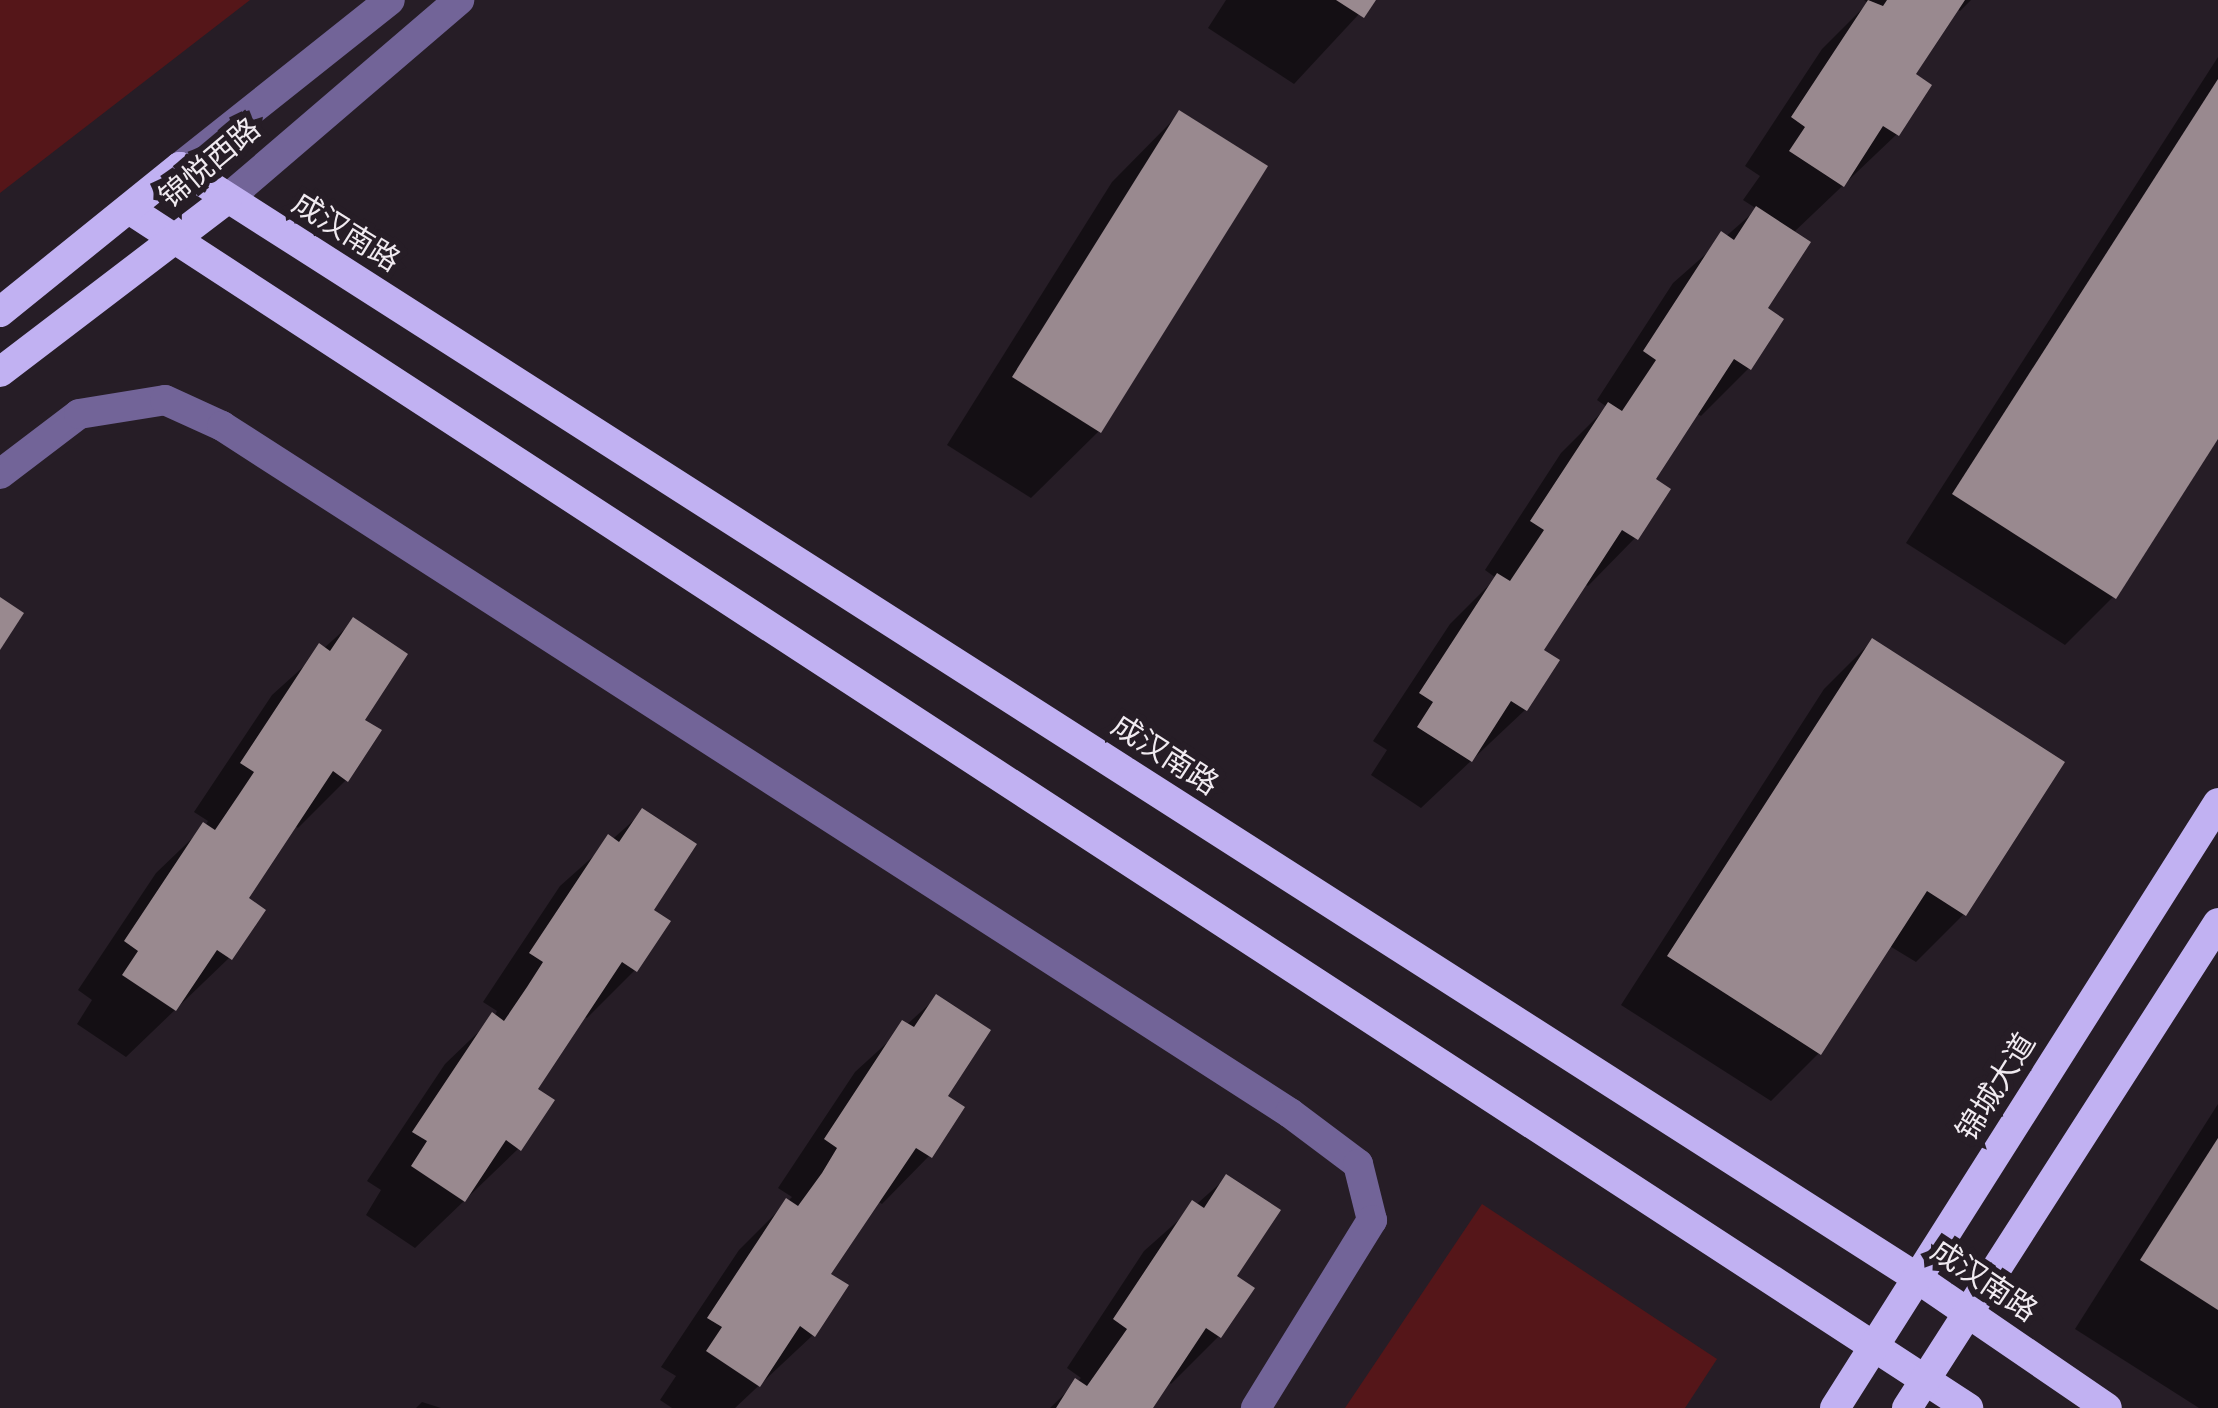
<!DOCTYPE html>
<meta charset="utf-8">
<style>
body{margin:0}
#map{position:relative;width:2218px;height:1408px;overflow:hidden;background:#261d26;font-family:Figtree,"Noto Sans SC",sans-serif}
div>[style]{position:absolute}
.green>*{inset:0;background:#551619}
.shadow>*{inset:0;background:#0007}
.building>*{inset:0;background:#99898f}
.minor>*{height:30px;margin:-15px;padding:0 15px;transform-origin:15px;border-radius:15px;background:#726498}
.major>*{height:30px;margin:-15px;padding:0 15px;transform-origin:15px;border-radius:15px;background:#c1b1f2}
span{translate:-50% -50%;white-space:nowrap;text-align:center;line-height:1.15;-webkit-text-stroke:12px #261d26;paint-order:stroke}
.street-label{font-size:30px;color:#f0eaf0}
</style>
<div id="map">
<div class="green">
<div style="clip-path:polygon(0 0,250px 0,0 193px)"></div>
<div style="clip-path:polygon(1482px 1204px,1717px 1359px,1685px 1408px,1345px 1408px)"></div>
</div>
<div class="shadow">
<div style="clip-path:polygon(1226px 0,1372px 0,1294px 84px,1208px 28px)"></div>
<div style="clip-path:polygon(1864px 0,1971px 0,1960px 11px,1956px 8px,1912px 75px,1897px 134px,1793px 233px,1763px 309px,1749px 368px,1701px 416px,1696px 413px,1652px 480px,1635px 538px,1588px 586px,1583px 583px,1539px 650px,1556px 661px,1525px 710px,1421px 808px,1371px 775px,1387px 750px,1373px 741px,1450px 624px,1496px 578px,1485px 570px,1561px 453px,1607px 407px,1597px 400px,1673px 283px,1757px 209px,1743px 200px,1760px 176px,1745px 166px,1822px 49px,1868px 3px)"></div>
<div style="clip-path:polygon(2218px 57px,2218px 434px,2113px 597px,2065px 645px,1906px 543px)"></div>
<div style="clip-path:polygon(1179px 114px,1099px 431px,1031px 498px,947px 445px,1112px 182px)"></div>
<div style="clip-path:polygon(354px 621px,360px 721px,346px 780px,298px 828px,294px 825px,245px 899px,229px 958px,126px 1057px,77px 1024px,92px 1000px,78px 990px,156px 873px,205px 826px,208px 821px,194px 812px,272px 695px)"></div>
<div style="clip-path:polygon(1872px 641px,1964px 914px,1916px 962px,1888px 945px,1819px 1053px,1771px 1101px,1621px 1005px,1824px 689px)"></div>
<div style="clip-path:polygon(643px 812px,649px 911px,666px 922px,635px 970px,587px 1018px,583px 1016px,534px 1090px,518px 1149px,415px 1248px,366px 1215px,381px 1190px,367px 1181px,445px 1064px,494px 1017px,497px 1011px,483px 1002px,560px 886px)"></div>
<div style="clip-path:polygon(937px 997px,944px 1096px,929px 1156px,882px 1204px,877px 1201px,827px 1275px,813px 1335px,735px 1408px,672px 1408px,660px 1400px,676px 1376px,661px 1367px,739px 1250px,792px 1197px,778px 1188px,855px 1072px)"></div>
<div style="clip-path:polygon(2218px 1104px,2218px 1408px,2199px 1408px,2075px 1329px)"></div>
<div style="clip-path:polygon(1226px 1178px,1233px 1277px,1219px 1336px,1171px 1384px,1167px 1381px,1149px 1408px,1050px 1408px,1081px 1378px,1067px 1368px,1144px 1251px)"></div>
<div style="clip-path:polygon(422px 1402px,441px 1408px,416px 1408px)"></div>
</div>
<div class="building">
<div style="clip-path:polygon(1336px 0,1376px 0,1364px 18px)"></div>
<div style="clip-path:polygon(1868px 0,1883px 6px,1887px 0,1965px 0,1916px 74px,1932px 85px,1899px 136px,1883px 126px,1844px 187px,1789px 151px,1805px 127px,1791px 117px)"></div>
<div style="clip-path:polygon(2218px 79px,2218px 439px,2116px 599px,1952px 494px)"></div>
<div style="clip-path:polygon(1179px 110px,1268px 166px,1101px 433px,1012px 377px)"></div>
<div style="clip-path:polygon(1756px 206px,1811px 242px,1768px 308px,1784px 319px,1751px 370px,1734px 359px,1656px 479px,1671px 489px,1638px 540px,1622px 530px,1544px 650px,1560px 660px,1527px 711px,1511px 701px,1472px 762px,1417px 727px,1433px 702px,1419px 693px,1497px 573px,1510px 581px,1544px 530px,1530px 521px,1608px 402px,1622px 411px,1656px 360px,1643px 351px,1721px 231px,1734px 240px)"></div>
<div style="clip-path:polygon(0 597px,24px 613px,0 650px)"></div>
<div style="clip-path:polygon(353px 617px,408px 654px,365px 720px,382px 730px,348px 782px,333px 771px,249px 898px,266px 910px,232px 960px,217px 950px,176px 1011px,122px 975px,138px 951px,124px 941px,203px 822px,215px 830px,238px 796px,254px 772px,240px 763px,319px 643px,330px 651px)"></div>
<div style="clip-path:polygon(1872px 638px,2065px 762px,1966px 916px,1927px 891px,1821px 1055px,1667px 956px)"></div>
<div style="clip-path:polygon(642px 808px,697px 844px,654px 910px,671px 921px,637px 972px,622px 962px,538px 1089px,555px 1100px,521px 1151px,506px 1140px,465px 1202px,411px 1166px,427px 1141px,412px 1132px,492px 1012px,504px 1021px,527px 987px,543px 962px,529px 953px,608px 834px,619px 842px)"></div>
<div style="clip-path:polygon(936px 994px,991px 1030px,948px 1096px,965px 1107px,932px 1158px,916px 1148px,831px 1274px,849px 1285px,815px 1337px,800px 1326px,760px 1387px,706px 1351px,722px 1327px,707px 1318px,786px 1198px,798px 1206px,822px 1173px,837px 1148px,824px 1139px,902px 1020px,914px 1027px)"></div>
<div style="clip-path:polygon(2218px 1138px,2218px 1310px,2140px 1260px)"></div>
<div style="clip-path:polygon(1226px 1174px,1281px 1210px,1237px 1276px,1255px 1288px,1221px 1338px,1206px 1328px,1153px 1408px,1056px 1408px,1075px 1378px,1087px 1386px,1127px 1329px,1113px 1319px,1192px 1200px,1204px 1208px)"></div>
</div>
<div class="minor">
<div style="left:180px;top:167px;width:268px;rotate:-38.5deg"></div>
<div style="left:227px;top:199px;width:306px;rotate:-40.6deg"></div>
<div style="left:0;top:474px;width:99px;rotate:-37.2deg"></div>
<div style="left:79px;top:414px;width:87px;rotate:-9.2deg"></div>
<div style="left:165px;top:400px;width:63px;rotate:24.5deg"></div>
<div style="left:222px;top:426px;width:1270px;rotate:32.75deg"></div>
<div style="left:1290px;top:1113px;width:85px;rotate:36.9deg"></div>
<div style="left:1358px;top:1164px;width:58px;rotate:76deg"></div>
<div style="left:1372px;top:1220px;width:221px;rotate:121.7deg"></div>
</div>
<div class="major">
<div style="left:132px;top:211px;width:2192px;rotate:33.1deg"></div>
<div style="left:0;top:312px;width:231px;rotate:-38.9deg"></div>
<div style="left:180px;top:167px;width:2062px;rotate:32.6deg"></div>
<div style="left:1917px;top:1278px;width:230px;rotate:34.4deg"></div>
<div style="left:0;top:372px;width:285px;rotate:-37.3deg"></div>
<div style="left:1835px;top:1408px;width:716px;rotate:-57.66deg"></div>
<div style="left:1907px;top:1408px;width:576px;rotate:-57.33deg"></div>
</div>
<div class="street-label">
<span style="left:210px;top:163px;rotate:-40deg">锦悦西路</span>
<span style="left:346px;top:232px;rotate:32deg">成汉南路</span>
<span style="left:1165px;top:755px;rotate:33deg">成汉南路</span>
<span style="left:1996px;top:1087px;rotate:-58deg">锦城大道</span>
<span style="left:1984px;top:1281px;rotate:34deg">成汉南路</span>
</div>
</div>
